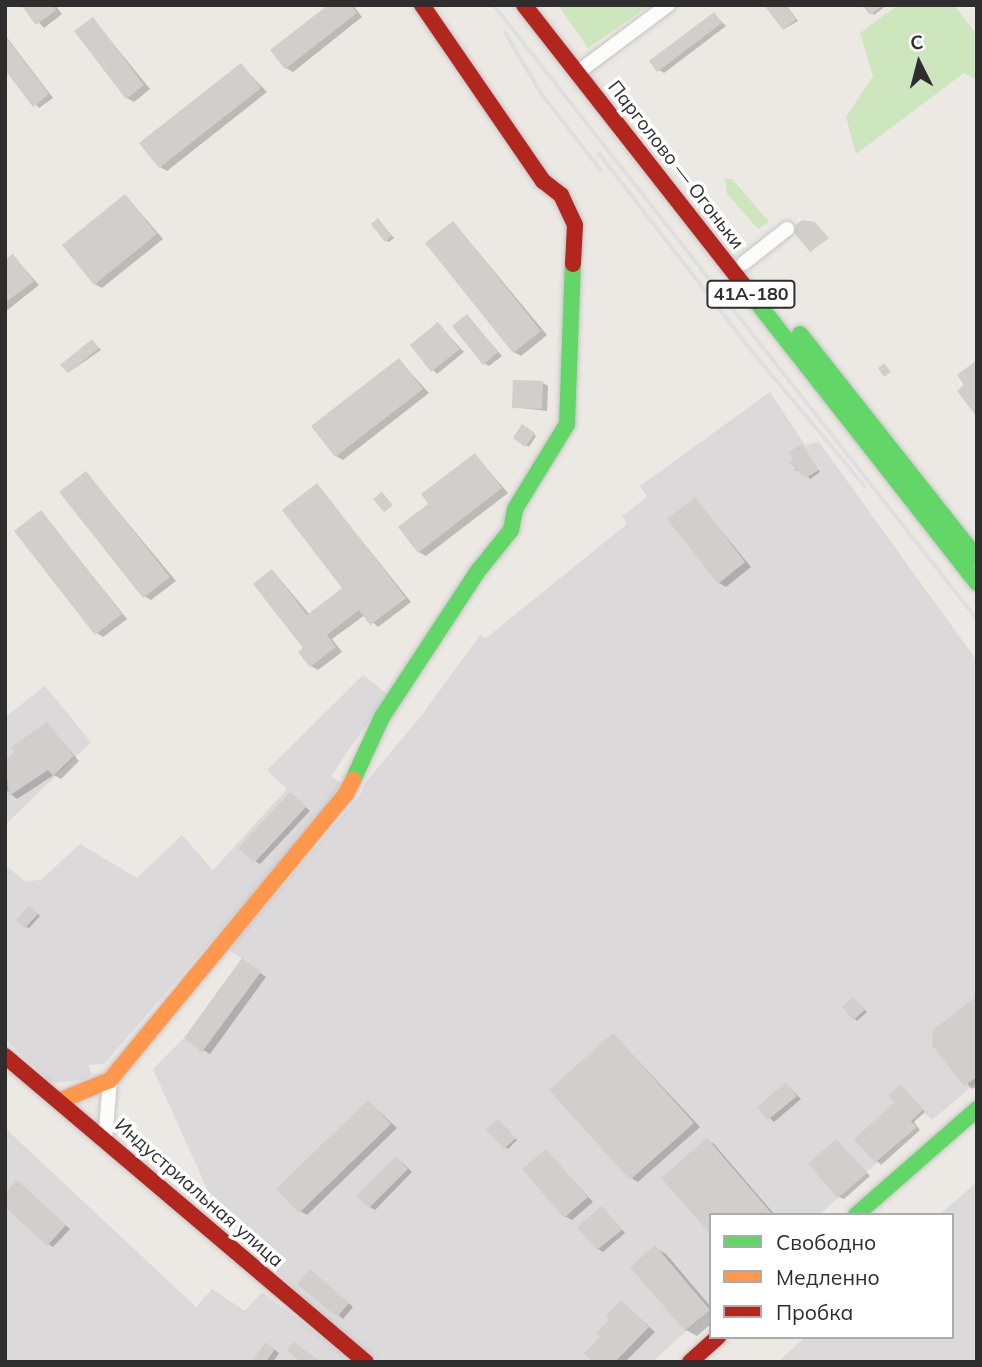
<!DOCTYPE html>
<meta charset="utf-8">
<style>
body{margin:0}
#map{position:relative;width:982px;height:1367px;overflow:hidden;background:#ece8e4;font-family:Mulish,sans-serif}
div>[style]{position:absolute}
.industrial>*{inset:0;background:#dcd9db}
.green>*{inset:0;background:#cee6be}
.shadow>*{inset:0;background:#0003}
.building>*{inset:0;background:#d1cecb}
.roads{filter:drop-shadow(0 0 2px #c5c4c5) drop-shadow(0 0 2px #c5c4c5)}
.street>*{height:14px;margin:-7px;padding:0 7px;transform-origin:7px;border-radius:7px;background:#fcfcfb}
.fast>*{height:16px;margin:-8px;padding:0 8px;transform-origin:8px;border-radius:8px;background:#63d668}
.slow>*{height:16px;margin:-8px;padding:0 8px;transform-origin:8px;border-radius:8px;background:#ff974d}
.jam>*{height:16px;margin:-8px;padding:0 8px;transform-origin:8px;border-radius:8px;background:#b3261e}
.rail>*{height:3.5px;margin:-1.75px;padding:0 1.75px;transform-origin:1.75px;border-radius:1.75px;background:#dfdfe1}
span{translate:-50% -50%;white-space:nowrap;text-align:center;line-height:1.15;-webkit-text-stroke:7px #fff;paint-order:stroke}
.shield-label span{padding:2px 5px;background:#fff;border:2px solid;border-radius:5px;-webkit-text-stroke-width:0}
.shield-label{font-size:18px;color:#2e2e2e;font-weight:700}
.street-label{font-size:19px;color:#2e2e2e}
.frame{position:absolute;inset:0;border:7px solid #2e2e2e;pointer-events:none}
.legend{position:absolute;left:709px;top:1213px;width:245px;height:126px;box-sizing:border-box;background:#fff;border:2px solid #ababab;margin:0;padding:9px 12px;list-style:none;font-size:21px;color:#2e2e2e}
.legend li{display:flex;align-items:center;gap:14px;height:35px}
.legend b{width:35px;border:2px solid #ababab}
.north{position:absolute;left:884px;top:28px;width:70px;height:70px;-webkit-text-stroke:5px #fff;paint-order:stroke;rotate:354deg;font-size:19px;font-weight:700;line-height:28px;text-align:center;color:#2e2e2e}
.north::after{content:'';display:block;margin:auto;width:24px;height:32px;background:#2e2e2e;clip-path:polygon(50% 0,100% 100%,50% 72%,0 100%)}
</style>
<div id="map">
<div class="industrial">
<div style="clip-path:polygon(770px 392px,805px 445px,819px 442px,977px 661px,977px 1082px,932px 1120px,923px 1111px,912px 1120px,917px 1127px,819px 1215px,711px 1215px,711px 1309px,652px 1362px,379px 1362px,297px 1293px,212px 1200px,153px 1069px,184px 1038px,242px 959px,229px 949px,361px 794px,365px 783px,422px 715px,480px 635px,485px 639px,627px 524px,622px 516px,647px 497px,640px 486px)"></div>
<div style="clip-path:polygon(363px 675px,387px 694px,331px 776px,342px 784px,291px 849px,104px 1064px,88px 1065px,92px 1074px,83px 1080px,52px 1083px,5px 1039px,5px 865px,26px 882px,42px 879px,80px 844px,137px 878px,182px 835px,213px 870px,287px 789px,267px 770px)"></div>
<div style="clip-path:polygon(45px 686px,91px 742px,5px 825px,5px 717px)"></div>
<div style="clip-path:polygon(5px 1128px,196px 1307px,212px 1289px,245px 1311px,262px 1292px,354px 1362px,5px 1362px)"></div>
<div style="clip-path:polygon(977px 1182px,977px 1362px,778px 1362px,805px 1337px,952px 1337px,952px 1215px,939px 1215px)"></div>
</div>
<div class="green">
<div style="clip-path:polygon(558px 5px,650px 5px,588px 48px)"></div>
<div style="clip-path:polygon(898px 5px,954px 5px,977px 35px,977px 80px,964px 73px,856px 154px,846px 117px,873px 76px,860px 33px)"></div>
<div style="clip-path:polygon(725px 179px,732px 179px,769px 222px,758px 229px,727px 194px)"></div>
</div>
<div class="shadow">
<div style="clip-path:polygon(23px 5px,55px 5px,62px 14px,44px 28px)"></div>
<div style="clip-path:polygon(330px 5px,353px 5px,362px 17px,293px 72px,286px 68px)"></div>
<div style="clip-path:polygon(772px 5px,786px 5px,798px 21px,784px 29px)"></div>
<div style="clip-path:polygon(864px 5px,887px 5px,874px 15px)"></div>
<div style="clip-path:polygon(714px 14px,726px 26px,664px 73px,659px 70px)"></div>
<div style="clip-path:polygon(93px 19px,150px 89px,134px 102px,127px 98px)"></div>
<div style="clip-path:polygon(5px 35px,53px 98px,39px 108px,5px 67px)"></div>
<div style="clip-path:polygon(241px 65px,267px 92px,167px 171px,160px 167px)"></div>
<div style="clip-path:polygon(126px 196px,163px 239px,102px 288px,95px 284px)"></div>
<div style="clip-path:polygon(378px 220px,394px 238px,389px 242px,386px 241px)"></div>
<div style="clip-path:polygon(454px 223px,547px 335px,521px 356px,514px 352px)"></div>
<div style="clip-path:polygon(13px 256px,39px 285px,5px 312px,5px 262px)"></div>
<div style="clip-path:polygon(467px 316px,502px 356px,489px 366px,484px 363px)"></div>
<div style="clip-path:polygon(438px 324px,464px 352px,437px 374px,412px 346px)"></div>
<div style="clip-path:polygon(92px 341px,101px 350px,69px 372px)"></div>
<div style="clip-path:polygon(399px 360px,429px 393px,343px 460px,336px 456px)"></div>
<div style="clip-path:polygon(543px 383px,548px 386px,547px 411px,514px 407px)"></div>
<div style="clip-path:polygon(523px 426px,536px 436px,529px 447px,515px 438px)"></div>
<div style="clip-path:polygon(802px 446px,820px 472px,810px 479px,802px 470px,796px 471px,791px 453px)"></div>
<div style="clip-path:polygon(475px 455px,508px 493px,426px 556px,419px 552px,431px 504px)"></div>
<div style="clip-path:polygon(86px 473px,176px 581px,151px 600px,144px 596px)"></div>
<div style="clip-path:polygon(317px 485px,411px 602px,378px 627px,365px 615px,332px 639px,342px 652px,318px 670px,311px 666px,273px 571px,310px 615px,345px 589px)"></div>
<div style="clip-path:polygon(695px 499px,751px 567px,726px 587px,719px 583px)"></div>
<div style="clip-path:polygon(41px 512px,127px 619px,103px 637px,97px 633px)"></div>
<div style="clip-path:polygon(47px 724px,79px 761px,61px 779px,54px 775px,17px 799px,5px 789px,5px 761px)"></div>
<div style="clip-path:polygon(295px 797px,310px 811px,260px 864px,255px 861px)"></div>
<div style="clip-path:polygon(32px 909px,40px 916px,29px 928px,26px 927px)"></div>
<div style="clip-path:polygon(249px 965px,266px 977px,210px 1054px,203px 1050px)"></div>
<div style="clip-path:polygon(854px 999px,867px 1012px,857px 1021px,844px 1007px)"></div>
<div style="clip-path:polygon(977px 999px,977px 1086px,972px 1089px,934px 1044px)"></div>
<div style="clip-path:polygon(614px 1035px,700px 1127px,638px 1182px,631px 1178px)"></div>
<div style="clip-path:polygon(786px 1084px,801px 1099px,774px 1122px,759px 1107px)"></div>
<div style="clip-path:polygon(903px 1088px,925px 1112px,914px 1122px,920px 1130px,881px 1165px,856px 1139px,897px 1102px)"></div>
<div style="clip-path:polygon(369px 1102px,397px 1128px,307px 1215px,300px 1211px)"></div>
<div style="clip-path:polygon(501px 1123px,517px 1140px,508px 1149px,505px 1147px)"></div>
<div style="clip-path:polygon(707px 1140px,714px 1144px,775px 1215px,711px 1215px)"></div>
<div style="clip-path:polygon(837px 1141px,870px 1176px,844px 1199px,839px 1197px)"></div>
<div style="clip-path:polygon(546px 1151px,593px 1202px,572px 1220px,565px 1216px)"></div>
<div style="clip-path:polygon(401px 1161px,412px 1172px,375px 1210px,370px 1207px)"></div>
<div style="clip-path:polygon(17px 1182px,70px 1229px,53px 1247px,48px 1244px)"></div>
<div style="clip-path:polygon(602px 1208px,625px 1233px,603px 1252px,598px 1249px)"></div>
<div style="clip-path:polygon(655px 1248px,666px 1254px,711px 1307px,711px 1324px,697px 1336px,686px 1330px)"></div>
<div style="clip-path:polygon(315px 1274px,353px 1307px,343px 1319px,300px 1283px)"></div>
<div style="clip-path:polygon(622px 1302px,655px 1332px,625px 1362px,595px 1362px,603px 1337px,599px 1333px)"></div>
<div style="clip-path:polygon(271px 1347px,279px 1353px,273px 1362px,253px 1362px)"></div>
</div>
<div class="building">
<div style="clip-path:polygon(21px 5px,53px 5px,56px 10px,36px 25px)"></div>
<div style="clip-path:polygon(328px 5px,351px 5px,357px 13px,285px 69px,270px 50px)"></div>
<div style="clip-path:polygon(769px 5px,785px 5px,796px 19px,783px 30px,766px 8px)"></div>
<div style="clip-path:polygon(862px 5px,883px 5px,870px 15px)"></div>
<div style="clip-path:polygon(714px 12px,722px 23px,657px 72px,649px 61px)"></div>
<div style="clip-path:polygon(93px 17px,144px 85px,126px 99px,74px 31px)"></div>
<div style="clip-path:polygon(5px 36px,49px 94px,33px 107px,5px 70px)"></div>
<div style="clip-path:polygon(241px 63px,261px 88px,159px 168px,139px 143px)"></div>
<div style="clip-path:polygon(125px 194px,157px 234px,94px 285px,62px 245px)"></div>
<div style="clip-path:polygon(378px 218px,392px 236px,385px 242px,371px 224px)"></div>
<div style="clip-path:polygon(802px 220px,815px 222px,829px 238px,810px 252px,791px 229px)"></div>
<div style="clip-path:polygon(453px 221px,541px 331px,513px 353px,425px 243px)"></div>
<div style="clip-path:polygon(13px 254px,34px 281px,5px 303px,5px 260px)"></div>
<div style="clip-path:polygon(467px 314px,498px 352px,483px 365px,452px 326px)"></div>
<div style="clip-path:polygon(438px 322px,460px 349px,431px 372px,410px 345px)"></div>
<div style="clip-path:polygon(92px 339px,99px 348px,68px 373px,60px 365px)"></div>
<div style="clip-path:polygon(399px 358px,423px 389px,335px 457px,311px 426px)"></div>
<div style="clip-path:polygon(977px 360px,977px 417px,957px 391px,964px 385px,957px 375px)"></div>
<div style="clip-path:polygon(884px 363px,891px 372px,884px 377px,878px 368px)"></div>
<div style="clip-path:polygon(513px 380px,543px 381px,542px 409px,512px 408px)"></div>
<div style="clip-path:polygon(522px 424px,535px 433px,525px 447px,513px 438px)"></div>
<div style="clip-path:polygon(802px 444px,819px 470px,806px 478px,789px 463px,794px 460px,789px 452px)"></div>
<div style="clip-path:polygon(475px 453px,502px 488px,418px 553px,398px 527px,428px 504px,421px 494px)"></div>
<div style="clip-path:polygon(86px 471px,170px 577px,143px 598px,59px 492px)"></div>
<div style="clip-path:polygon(317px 483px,406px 598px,370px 625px,359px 610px,327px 635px,336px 647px,310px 667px,298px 652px,303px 648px,253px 584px,272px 569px,307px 615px,342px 588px,282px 510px)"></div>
<div style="clip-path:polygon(382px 492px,393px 505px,384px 512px,373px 499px)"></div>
<div style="clip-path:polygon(695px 497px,745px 562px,718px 584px,667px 519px)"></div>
<div style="clip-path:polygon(41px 510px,122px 614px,95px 635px,14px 531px)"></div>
<div style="clip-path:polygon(47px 722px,74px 756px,53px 776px,48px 770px,9px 796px,5px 760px,15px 752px,11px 747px)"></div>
<div style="clip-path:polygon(290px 792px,306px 807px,254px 863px,238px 848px)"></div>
<div style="clip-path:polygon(29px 905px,38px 914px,25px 928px,16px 920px)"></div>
<div style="clip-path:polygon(242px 958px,261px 972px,202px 1052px,184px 1038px)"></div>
<div style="clip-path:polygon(977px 996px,977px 1077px,964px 1086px,932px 1045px,933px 1030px)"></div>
<div style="clip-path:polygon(853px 997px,865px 1010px,853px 1020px,842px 1007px)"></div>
<div style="clip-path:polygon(613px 1033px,694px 1123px,630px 1180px,549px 1090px)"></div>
<div style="clip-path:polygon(786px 1082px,797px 1096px,768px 1120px,757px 1107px)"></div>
<div style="clip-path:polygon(900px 1084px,923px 1110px,911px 1121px,917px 1127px,875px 1163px,854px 1139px,895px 1102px,888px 1095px)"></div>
<div style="clip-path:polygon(368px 1100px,391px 1124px,299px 1213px,276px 1189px)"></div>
<div style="clip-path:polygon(498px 1119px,516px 1138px,504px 1149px,486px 1130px)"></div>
<div style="clip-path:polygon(707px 1138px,773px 1215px,711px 1215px,711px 1235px,661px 1178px)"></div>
<div style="clip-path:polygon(836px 1139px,867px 1173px,838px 1198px,808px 1164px)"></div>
<div style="clip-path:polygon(546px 1149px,588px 1197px,564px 1218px,522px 1169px)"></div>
<div style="clip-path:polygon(396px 1156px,408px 1169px,369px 1208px,356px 1196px)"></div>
<div style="clip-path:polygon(17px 1180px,66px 1225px,47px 1246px,5px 1207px,5px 1193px)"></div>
<div style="clip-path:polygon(602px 1206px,622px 1230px,597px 1250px,577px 1227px)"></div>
<div style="clip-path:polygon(655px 1245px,710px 1310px,685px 1331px,630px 1267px)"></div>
<div style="clip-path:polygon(310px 1269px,349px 1303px,337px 1317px,297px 1284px)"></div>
<div style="clip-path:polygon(621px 1300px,649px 1327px,615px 1362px,592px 1362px,584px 1353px,600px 1337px,596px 1333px,610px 1319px,606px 1315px)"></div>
<div style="clip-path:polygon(266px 1342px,275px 1349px,266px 1362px,251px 1362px)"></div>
<div style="clip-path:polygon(294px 1342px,321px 1362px,301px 1362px,287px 1351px)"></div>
</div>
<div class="roads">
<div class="street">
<div style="left:577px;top:73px;width:114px;rotate:-36.8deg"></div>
<div style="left:744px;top:263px;width:55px;rotate:-38.3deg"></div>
<div style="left:105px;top:1141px;width:61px;rotate:-85.3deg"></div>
</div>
<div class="fast">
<div style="left:756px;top:301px;width:358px;rotate:51.9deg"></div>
<div style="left:800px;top:334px;width:285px;rotate:51.7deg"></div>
<div style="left:353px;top:780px;width:69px;rotate:-65.3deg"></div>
<div style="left:382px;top:717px;width:175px;rotate:-56.7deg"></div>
<div style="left:478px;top:571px;width:53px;rotate:-51.2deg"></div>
<div style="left:511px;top:530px;width:21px;rotate:-79deg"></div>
<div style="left:515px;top:509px;width:100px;rotate:-58.5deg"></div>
<div style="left:567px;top:424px;width:160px;rotate:-87.9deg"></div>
<div style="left:856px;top:1215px;width:161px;rotate:-41.2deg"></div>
</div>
<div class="slow">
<div style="left:59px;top:1101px;width:55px;rotate:-22.4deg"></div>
<div style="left:110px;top:1080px;width:371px;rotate:-50.5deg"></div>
<div style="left:346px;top:794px;width:16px;rotate:-63deg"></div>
</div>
<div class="jam">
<div style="left:422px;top:5px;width:214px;rotate:55.5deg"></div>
<div style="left:543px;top:181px;width:23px;rotate:38deg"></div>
<div style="left:561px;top:195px;width:33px;rotate:65deg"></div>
<div style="left:575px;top:225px;width:39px;rotate:93deg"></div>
<div style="left:524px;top:5px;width:376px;rotate:51.9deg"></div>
<div style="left:5px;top:1056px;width:473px;rotate:40.3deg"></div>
<div style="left:690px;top:1362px;width:38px;rotate:-42deg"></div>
</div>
</div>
<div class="rail">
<div style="left:494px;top:5px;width:781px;rotate:51.81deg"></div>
<div style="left:505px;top:32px;width:72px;rotate:59.2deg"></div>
<div style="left:542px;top:94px;width:96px;rotate:52.2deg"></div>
<div style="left:599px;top:153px;width:250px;rotate:52.3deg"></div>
<div style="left:752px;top:351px;width:176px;rotate:50.1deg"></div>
</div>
<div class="shield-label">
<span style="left:751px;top:294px">41А-180</span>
</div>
<div class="street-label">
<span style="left:676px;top:165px;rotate:52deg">Парголово — Огоньки</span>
<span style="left:199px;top:1193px;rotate:41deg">Индустриальная улица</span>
</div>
<div class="frame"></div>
<ul class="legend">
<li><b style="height:9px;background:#63d668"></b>Свободно</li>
<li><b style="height:9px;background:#ff974d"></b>Медленно</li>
<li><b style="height:9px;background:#b3261e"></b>Пробка</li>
</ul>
<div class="north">С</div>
</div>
